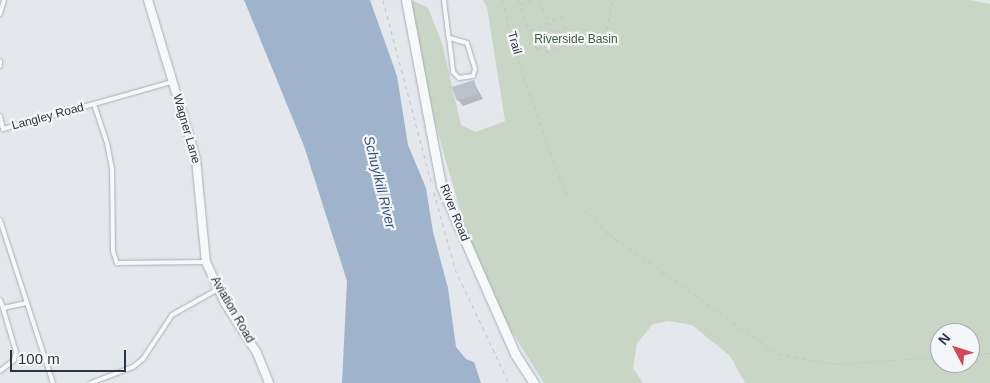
<!DOCTYPE html>
<style>
body{margin:0}
#map{position:relative;width:990px;height:383px;overflow:hidden;background:#e4e7ec;font-family:Arial,sans-serif}
div>[style]{position:absolute}
.green>*{inset:0;background:#c9d6c5}
.water>*{inset:0;background:#9fb4cc}
.shadow>*{inset:0;background:#0003}
.building>*{inset:0;background:#bbc0ca}
.path>*{height:1px;margin-top:-0.5px;transform-origin:0;background:repeating-linear-gradient(90deg,#c2c5cb 0 4px,transparent 0 8px)}
.roads{filter:drop-shadow(0 0 1px #a9aeb7) drop-shadow(0 0 1px #a9aeb7)}
.service>*{height:4px;margin:-2px;padding:0 2px;transform-origin:2px;border-radius:2px;background:#f7f8fa}
.minor>*{height:8px;margin:-4px;padding:0 4px;transform-origin:4px;border-radius:4px;background:#f7f8fa}
.tertiary>*{height:9px;margin:-4.5px;padding:0 4.5px;transform-origin:4.5px;border-radius:4.5px;background:#f7f8fa}
span{translate:-50% -50%;white-space:nowrap;text-align:center;line-height:1.15;-webkit-text-stroke:4.5px #f4f6f9;paint-order:stroke}
.park-label{font-size:12px;color:#3f6138}
.street-label{font-size:12px;color:#2b3445}
.water-label{font-size:14px;color:#34527a;font-style:italic}
.north{position:absolute;left:930px;top:323px;width:50px;height:50px;box-sizing:border-box;background:#f4f6f9;border:1px solid #a4a8b1;border-radius:50%;rotate:310deg;font-size:14px;font-weight:700;line-height:20px;text-align:center;color:#2b3445}
.north::after{content:'';display:block;margin:auto;width:18px;height:22px;background:#d1495b;clip-path:polygon(50% 0,100% 100%,50% 72%,0 100%)}
.scale{position:absolute;left:10px;top:350px;width:116px;height:22px;box-sizing:border-box;border:2px solid #2b3445;border-top:0;padding-left:6px;font-size:15px;line-height:18px;white-space:nowrap;color:#2b3445;-webkit-text-stroke:4px #f4f6f9;paint-order:stroke}
</style>
<div id="map">
<div class="green">
<div style="clip-path:polygon(evenodd,411px 0,428px 8px,442px 43px,461px 125px,476px 132px,505px 121px,487px 7px,483px 0,970px 0,990px 4px,990px 383px,745px 383px,730px 356px,692px 325px,669px 321px,653px 324px,637px 343px,633px 368px,643px 383px,544px 383px,494px 303px,469px 242px,431px 108px,411px 0,940px 333px,970px 333px,970px 363px,940px 363px,940px 333px)"></div>
</div>
<div class="water">
<div style="clip-path:polygon(244px 0,370px 0,397px 76px,408px 145px,426px 188px,433px 232px,448px 288px,456px 347px,466px 359px,474px 362px,481px 383px,342px 383px,347px 281px,304px 146px)"></div>
</div>
<div class="shadow">
<div style="clip-path:polygon(473px 81px,483px 99px,463px 106px,458px 100px)"></div>
</div>
<div class="building">
<div style="clip-path:polygon(474px 80px,478px 94px,457px 101px,452px 87px)"></div>
</div>
<div class="path">
<div style="left:383px;top:0;width:191px;rotate:75.2deg"></div>
<div style="left:502px;top:0;width:72px;rotate:74.6deg"></div>
<div style="left:521px;top:69px;width:131px;rotate:70.3deg"></div>
<div style="left:565px;top:192px;width:61px;rotate:43.7deg"></div>
<div style="left:609px;top:234px;width:207px;rotate:35.4deg"></div>
<div style="left:778px;top:354px;width:58px;rotate:10deg"></div>
<div style="left:835px;top:364px;width:105px;rotate:-3.8deg"></div>
<div style="left:518px;top:0;width:54px;rotate:69.6deg"></div>
<div style="left:539px;top:0;width:50px;rotate:66.5deg"></div>
<div style="left:520px;top:4px;width:12px;rotate:-20deg"></div>
<div style="left:530px;top:30px;width:41px;rotate:-22.8deg"></div>
<div style="left:605px;top:37px;width:38px;rotate:-78deg"></div>
<div style="left:534px;top:41px;width:35px;rotate:-24deg"></div>
<div style="left:537px;top:49px;width:37px;rotate:-22deg"></div>
<div style="left:546px;top:52px;width:29px;rotate:-22deg"></div>
<div style="left:434px;top:192px;width:80px;rotate:74.7deg"></div>
<div style="left:455px;top:269px;width:126px;rotate:64.7deg"></div>
<div style="left:970px;top:355px;width:20px;rotate:-6deg"></div>
</div>
<div class="roads">
<div class="service">
<div style="left:444px;top:0;width:38px;rotate:83deg"></div>
<div style="left:449px;top:38px;width:34px;rotate:83deg"></div>
<div style="left:453px;top:72px;width:8px;rotate:45deg"></div>
<div style="left:459px;top:78px;width:14px;rotate:-8deg"></div>
<div style="left:473px;top:76px;width:7px;rotate:-74deg"></div>
<div style="left:475px;top:69px;width:27px;rotate:-107deg"></div>
<div style="left:467px;top:43px;width:19px;rotate:-164deg"></div>
<div style="left:0;top:14px;width:15px;rotate:-74deg"></div>
<div style="left:0;top:61px;width:5px;rotate:90deg"></div>
<div style="left:94px;top:104px;width:81px;rotate:-15.8deg"></div>
<div style="left:0;top:116px;width:13px;rotate:77deg"></div>
<div style="left:3px;top:129px;width:94px;rotate:-15.4deg"></div>
<div style="left:94px;top:104px;width:41px;rotate:71.6deg"></div>
<div style="left:107px;top:143px;width:26px;rotate:79deg"></div>
<div style="left:112px;top:169px;width:82px;rotate:89.3deg"></div>
<div style="left:113px;top:251px;width:13px;rotate:72deg"></div>
<div style="left:117px;top:263px;width:89px;rotate:-0.6deg"></div>
<div style="left:0;top:220px;width:171px;rotate:72deg"></div>
<div style="left:0;top:300px;width:9px;rotate:69deg"></div>
<div style="left:0;top:371px;width:18px;rotate:-38deg"></div>
<div style="left:14px;top:360px;width:8px;rotate:-76deg"></div>
<div style="left:16px;top:352px;width:46px;rotate:-106.5deg"></div>
<div style="left:3px;top:308px;width:24px;rotate:-12deg"></div>
<div style="left:91px;top:383px;width:45px;rotate:-20.9deg"></div>
<div style="left:133px;top:367px;width:13px;rotate:-39deg"></div>
<div style="left:143px;top:359px;width:53px;rotate:-56.6deg"></div>
<div style="left:172px;top:315px;width:53px;rotate:-29.5deg"></div>
</div>
<div class="minor">
<div style="left:148px;top:0;width:166px;rotate:73.2deg"></div>
<div style="left:196px;top:159px;width:103px;rotate:84.5deg"></div>
<div style="left:206px;top:262px;width:45px;rotate:65.1deg"></div>
<div style="left:225px;top:303px;width:59px;rotate:57.4deg"></div>
<div style="left:257px;top:353px;width:32px;rotate:68deg"></div>
</div>
<div class="tertiary">
<div style="left:406px;top:0;width:189px;rotate:79.3deg"></div>
<div style="left:441px;top:186px;width:184px;rotate:66.2deg"></div>
<div style="left:515px;top:354px;width:35px;rotate:57deg"></div>
</div>
</div>
<div class="park-label">
<span style="left:576px;top:40px">Riverside Basin</span>
</div>
<div class="street-label">
<span style="left:514px;top:43px;rotate:74deg">Trail</span>
<span style="left:48px;top:117px;rotate:-15deg">Langley Road</span>
<span style="left:186px;top:129px;rotate:74deg">Wagner Lane</span>
<span style="left:454px;top:213px;rotate:68deg">River Road</span>
<span style="left:232px;top:310px;rotate:60deg">Aviation Road</span>
</div>
<div class="water-label">
<span style="left:380px;top:182px;rotate:76deg">Schuylkill River</span>
</div>
<div class="north">N</div>
<div class="scale">100 m</div>
</div>
